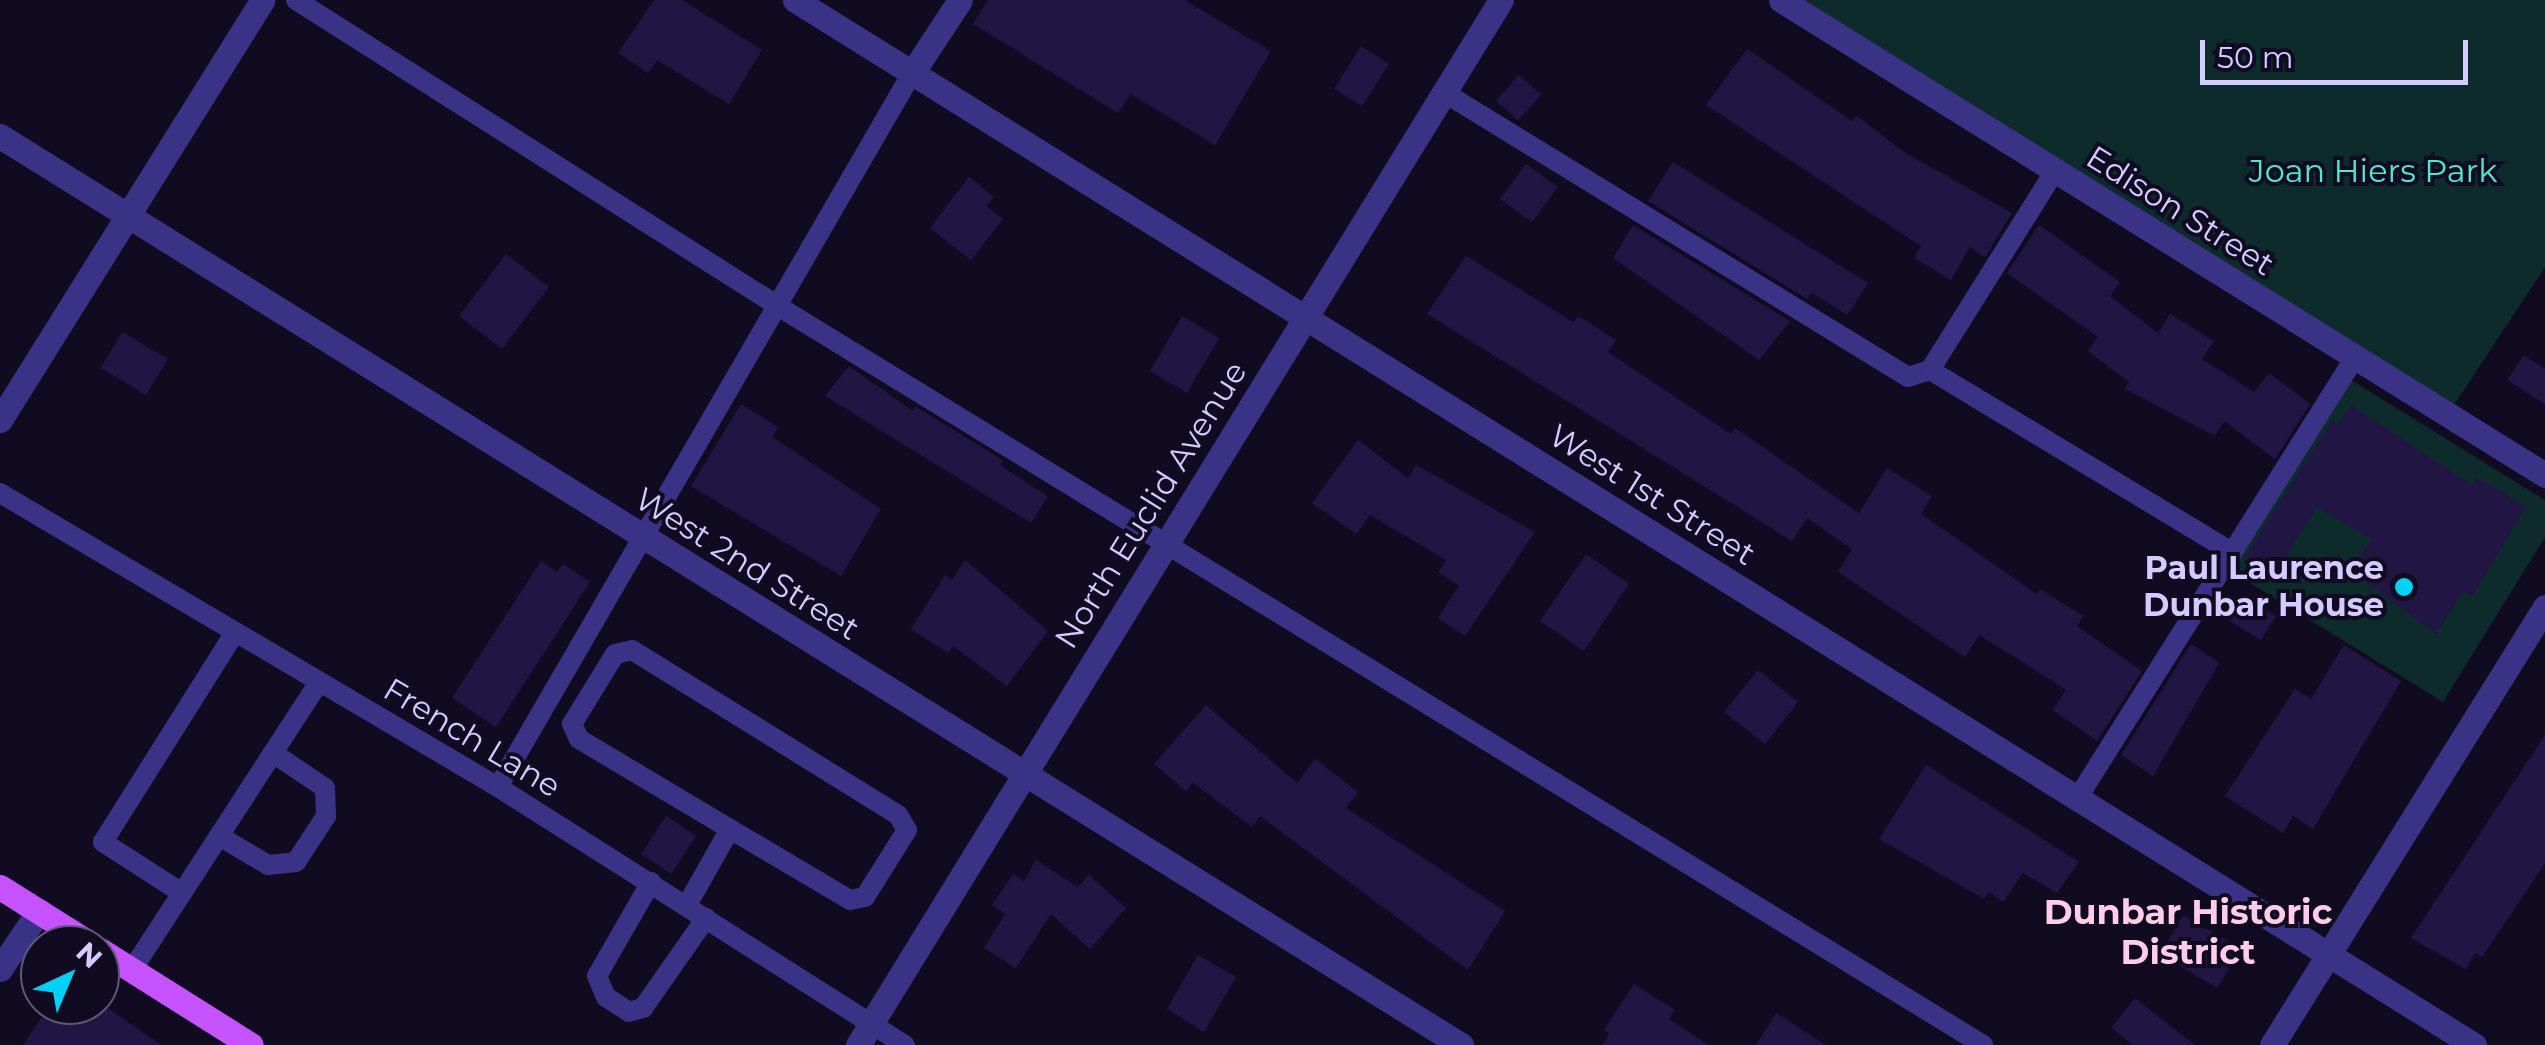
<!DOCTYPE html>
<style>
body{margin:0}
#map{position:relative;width:2545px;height:1045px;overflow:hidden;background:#100b21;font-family:Montserrat,sans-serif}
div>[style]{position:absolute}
.green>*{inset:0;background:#0e2b2c}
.building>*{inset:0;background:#211544}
.lane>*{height:20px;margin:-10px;padding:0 10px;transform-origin:10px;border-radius:10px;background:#393285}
.street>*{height:25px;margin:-12.5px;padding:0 12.5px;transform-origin:12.5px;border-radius:12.5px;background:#393285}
.primary>*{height:25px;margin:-12.5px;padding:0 12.5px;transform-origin:12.5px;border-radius:12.5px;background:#c752ff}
.dots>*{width:28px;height:28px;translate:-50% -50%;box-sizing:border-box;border:5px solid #100b21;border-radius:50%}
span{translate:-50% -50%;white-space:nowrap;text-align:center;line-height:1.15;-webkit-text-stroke:8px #100b21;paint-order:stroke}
.park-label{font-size:32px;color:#4de9ca}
.street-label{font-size:32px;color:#d4cbff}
.poi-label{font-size:32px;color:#d4cbff;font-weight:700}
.right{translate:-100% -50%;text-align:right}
.neighbourhood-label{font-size:35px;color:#ffcdea;font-weight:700}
.north{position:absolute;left:20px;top:925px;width:100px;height:100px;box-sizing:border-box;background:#100b21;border:2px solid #5e587a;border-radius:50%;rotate:44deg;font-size:28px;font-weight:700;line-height:40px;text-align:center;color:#d4cbff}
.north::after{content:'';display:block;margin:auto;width:35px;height:45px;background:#00d1f6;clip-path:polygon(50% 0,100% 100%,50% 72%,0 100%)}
.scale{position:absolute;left:2200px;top:40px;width:268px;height:45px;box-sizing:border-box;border:5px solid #d4cbff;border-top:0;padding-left:12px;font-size:30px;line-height:35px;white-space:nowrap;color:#d4cbff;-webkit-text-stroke:8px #100b21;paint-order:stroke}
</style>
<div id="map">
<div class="green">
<div style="clip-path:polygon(1781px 0,2545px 0,2545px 267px,2446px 417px)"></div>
<div style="clip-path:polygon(2351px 380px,2545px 500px,2545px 537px,2443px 702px,2229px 570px)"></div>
</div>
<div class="building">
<div style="clip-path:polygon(654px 0,682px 0,762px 50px,729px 104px,657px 60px,648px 73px,618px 53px)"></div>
<div style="clip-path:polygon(988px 0,1184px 0,1271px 51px,1215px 145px,1131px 94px,1118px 113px,973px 24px)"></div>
<div style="clip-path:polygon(1361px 46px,1389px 64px,1362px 106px,1334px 89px)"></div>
<div style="clip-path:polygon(1747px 49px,1852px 121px,1857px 116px,1904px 152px,2012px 213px,1985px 257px,1970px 247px,1951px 280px,1914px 258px,1921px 246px,1706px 105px)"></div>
<div style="clip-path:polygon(1519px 75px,1541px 95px,1518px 120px,1496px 101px)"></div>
<div style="clip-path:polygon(1673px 162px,1868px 283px,1847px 315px,1812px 293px,1807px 299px,1648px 201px)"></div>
<div style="clip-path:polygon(1526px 164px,1558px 187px,1532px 222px,1500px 199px)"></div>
<div style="clip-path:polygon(969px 177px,994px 197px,986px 206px,1003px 219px,971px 260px,930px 228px)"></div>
<div style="clip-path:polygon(1633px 225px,1790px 321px,1759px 360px,1613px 258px)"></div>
<div style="clip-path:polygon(2039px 225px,2120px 282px,2110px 296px,2158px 333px,2170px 314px,2214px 341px,2202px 359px,2254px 392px,2269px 373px,2310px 404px,2275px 459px,2224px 421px,2215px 436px,2125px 389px,2129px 382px,2088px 351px,2098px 337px,2007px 273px)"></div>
<div style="clip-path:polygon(506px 254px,549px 287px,502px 349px,459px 316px)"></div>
<div style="clip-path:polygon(1466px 256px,1573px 322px,1578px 316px,1616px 340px,1608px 352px,1731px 434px,1735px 428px,1859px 513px,1887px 468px,1932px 496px,1921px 514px,2037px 594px,2040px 589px,2083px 616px,2077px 626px,2142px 671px,2097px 741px,2053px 710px,2066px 690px,2032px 668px,1979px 635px,1965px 657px,1838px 572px,1852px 549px,1807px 518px,1792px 541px,1427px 314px)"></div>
<div style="clip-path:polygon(1182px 316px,1219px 338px,1187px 393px,1150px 371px)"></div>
<div style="clip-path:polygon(122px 332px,168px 359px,146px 395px,101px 368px)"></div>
<div style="clip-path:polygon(2524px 355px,2545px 369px,2545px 404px,2507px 380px)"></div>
<div style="clip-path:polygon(849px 366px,913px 411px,915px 406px,1004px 461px,1000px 465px,1048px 496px,1031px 523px,825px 396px)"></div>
<div style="clip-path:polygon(741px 404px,778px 427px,772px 437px,881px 509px,841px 576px,691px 486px)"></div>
<div style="clip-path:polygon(2351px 405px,2472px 485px,2477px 477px,2526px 507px,2472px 597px,2463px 591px,2436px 634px,2352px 572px,2371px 539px,2317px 507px,2274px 576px,2245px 557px,2332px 420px,2338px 425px)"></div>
<div style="clip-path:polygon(1358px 440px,1408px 478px,1416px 465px,1535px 532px,1465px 636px,1438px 618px,1459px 586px,1438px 572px,1446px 560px,1370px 515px,1356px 534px,1312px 503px)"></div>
<div style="clip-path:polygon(1586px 554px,1629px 584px,1584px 651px,1540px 621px)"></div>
<div style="clip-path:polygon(965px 560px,1048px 631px,1007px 686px,953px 646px,948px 653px,911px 629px,945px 575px,952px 580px)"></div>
<div style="clip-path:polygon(541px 561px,557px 572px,563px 564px,590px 582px,496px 727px,452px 698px)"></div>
<div style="clip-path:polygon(2244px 597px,2276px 616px,2261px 640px,2230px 621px)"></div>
<div style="clip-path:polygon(2191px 644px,2219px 663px,2153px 776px,2121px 755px)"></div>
<div style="clip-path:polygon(2344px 645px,2401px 681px,2313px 829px,2293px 816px,2283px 833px,2225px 796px,2295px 689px,2311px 699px)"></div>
<div style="clip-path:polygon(1758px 670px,1798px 702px,1765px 744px,1724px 712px)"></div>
<div style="clip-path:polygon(1206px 705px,1297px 783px,1315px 759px,1358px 792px,1346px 808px,1505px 911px,1468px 970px,1260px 816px,1252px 827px,1193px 783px,1186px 791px,1154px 764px)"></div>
<div style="clip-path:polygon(2545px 735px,2545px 863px,2482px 957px,2475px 953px,2466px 969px,2411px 938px)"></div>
<div style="clip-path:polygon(1926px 765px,2079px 862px,2057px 893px,2023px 873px,2003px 902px,1989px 892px,1984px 899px,1879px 839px)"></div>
<div style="clip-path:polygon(666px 816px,696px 836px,671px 874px,641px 854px)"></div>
<div style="clip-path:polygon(1036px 860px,1078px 887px,1089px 875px,1126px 908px,1090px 949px,1051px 914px,1016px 968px,984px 948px,1005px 914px,992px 905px,1013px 874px,1024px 881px)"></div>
<div style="clip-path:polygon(2183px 915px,2241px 949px,2217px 988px,2160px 954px)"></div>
<div style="clip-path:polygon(1198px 955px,1236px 977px,1204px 1032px,1167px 1009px)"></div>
<div style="clip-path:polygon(1634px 984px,1675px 1010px,1669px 1019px,1708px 1045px,1602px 1045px,1609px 1034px,1604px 1030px)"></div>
<div style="clip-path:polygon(2135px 998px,2195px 1045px,2133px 1045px,2111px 1028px)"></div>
<div style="clip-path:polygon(50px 1005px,104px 1005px,161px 1045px,23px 1045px)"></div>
<div style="clip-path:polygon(1776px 1013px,1826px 1045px,1756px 1045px)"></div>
</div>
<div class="lane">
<div style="left:296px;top:0;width:575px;rotate:32.42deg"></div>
<div style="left:781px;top:308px;width:1410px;rotate:31.51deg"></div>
<div style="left:1445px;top:93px;width:543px;rotate:31.52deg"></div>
<div style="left:1908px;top:377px;width:23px;rotate:-18deg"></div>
<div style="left:1930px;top:370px;width:235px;rotate:-57.9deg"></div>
<div style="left:1930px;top:370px;width:353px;rotate:31.1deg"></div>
<div style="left:0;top:493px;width:578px;rotate:30.56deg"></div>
<div style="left:498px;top:787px;width:482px;rotate:32.4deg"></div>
<div style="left:498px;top:787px;width:825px;rotate:-59.89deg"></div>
<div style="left:2077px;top:799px;width:520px;rotate:-57.81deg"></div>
<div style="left:219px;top:836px;width:57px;rotate:30.6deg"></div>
<div style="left:268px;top:865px;width:28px;rotate:-6deg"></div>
<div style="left:296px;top:862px;width:55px;rotate:-56.9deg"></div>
<div style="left:326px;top:816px;width:28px;rotate:-92deg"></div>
<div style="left:325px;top:788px;width:63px;rotate:-146.1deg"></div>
<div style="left:651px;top:882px;width:108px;rotate:119.9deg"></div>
<div style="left:597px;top:976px;width:23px;rotate:67deg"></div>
<div style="left:606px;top:997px;width:27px;rotate:33deg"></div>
<div style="left:629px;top:1012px;width:15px;rotate:-16deg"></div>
<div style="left:643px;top:1008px;width:110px;rotate:-55deg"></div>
<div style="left:182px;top:893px;width:94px;rotate:-147.2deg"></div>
<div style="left:103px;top:842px;width:248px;rotate:-57.8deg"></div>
<div style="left:687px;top:905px;width:87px;rotate:-60.5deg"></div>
<div style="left:730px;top:829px;width:176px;rotate:-149.2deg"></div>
<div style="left:579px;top:739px;width:17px;rotate:-115deg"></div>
<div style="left:572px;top:724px;width:82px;rotate:-58.4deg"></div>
<div style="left:615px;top:654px;width:17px;rotate:-13deg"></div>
<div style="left:632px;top:650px;width:313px;rotate:31.8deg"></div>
<div style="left:898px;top:815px;width:17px;rotate:59deg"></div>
<div style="left:907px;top:830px;width:79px;rotate:122.1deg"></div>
<div style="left:865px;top:897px;width:15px;rotate:169deg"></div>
<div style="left:850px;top:900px;width:139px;rotate:-149.4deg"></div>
<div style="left:132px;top:970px;width:343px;rotate:-57deg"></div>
</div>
<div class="street">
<div style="left:795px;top:0;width:1978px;rotate:31.9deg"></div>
<div style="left:1781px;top:0;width:900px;rotate:31.87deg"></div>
<div style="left:912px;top:73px;width:87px;rotate:-56.7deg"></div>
<div style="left:0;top:136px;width:1721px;rotate:31.89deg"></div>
<div style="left:0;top:420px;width:495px;rotate:-58deg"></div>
<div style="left:0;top:969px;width:70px;rotate:-56.1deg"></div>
<div style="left:858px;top:1045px;width:1227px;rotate:-58.4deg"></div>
<div style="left:2272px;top:1045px;width:516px;rotate:-58.07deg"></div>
</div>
<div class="primary">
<div style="left:0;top:887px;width:109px;rotate:32.2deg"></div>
<div style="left:100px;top:950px;width:178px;rotate:32.2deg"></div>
</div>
<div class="dots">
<div style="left:2404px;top:587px;background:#00d1f6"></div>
</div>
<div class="park-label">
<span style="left:2373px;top:171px">Joan Hiers Park</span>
</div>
<div class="street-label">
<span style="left:2180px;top:211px;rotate:32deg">Edison Street</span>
<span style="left:1652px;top:495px;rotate:32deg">West 1st Street</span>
<span style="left:1151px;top:505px;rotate:-58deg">North Euclid Avenue</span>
<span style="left:747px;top:564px;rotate:32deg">West 2nd Street</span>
<span style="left:472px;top:738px;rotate:31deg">French Lane</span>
</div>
<div class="poi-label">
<span class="right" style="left:2384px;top:587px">Paul Laurence<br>Dunbar House</span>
</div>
<div class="neighbourhood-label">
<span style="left:2188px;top:932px">Dunbar Historic<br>District</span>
</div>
<div class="north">N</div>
<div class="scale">50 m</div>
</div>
